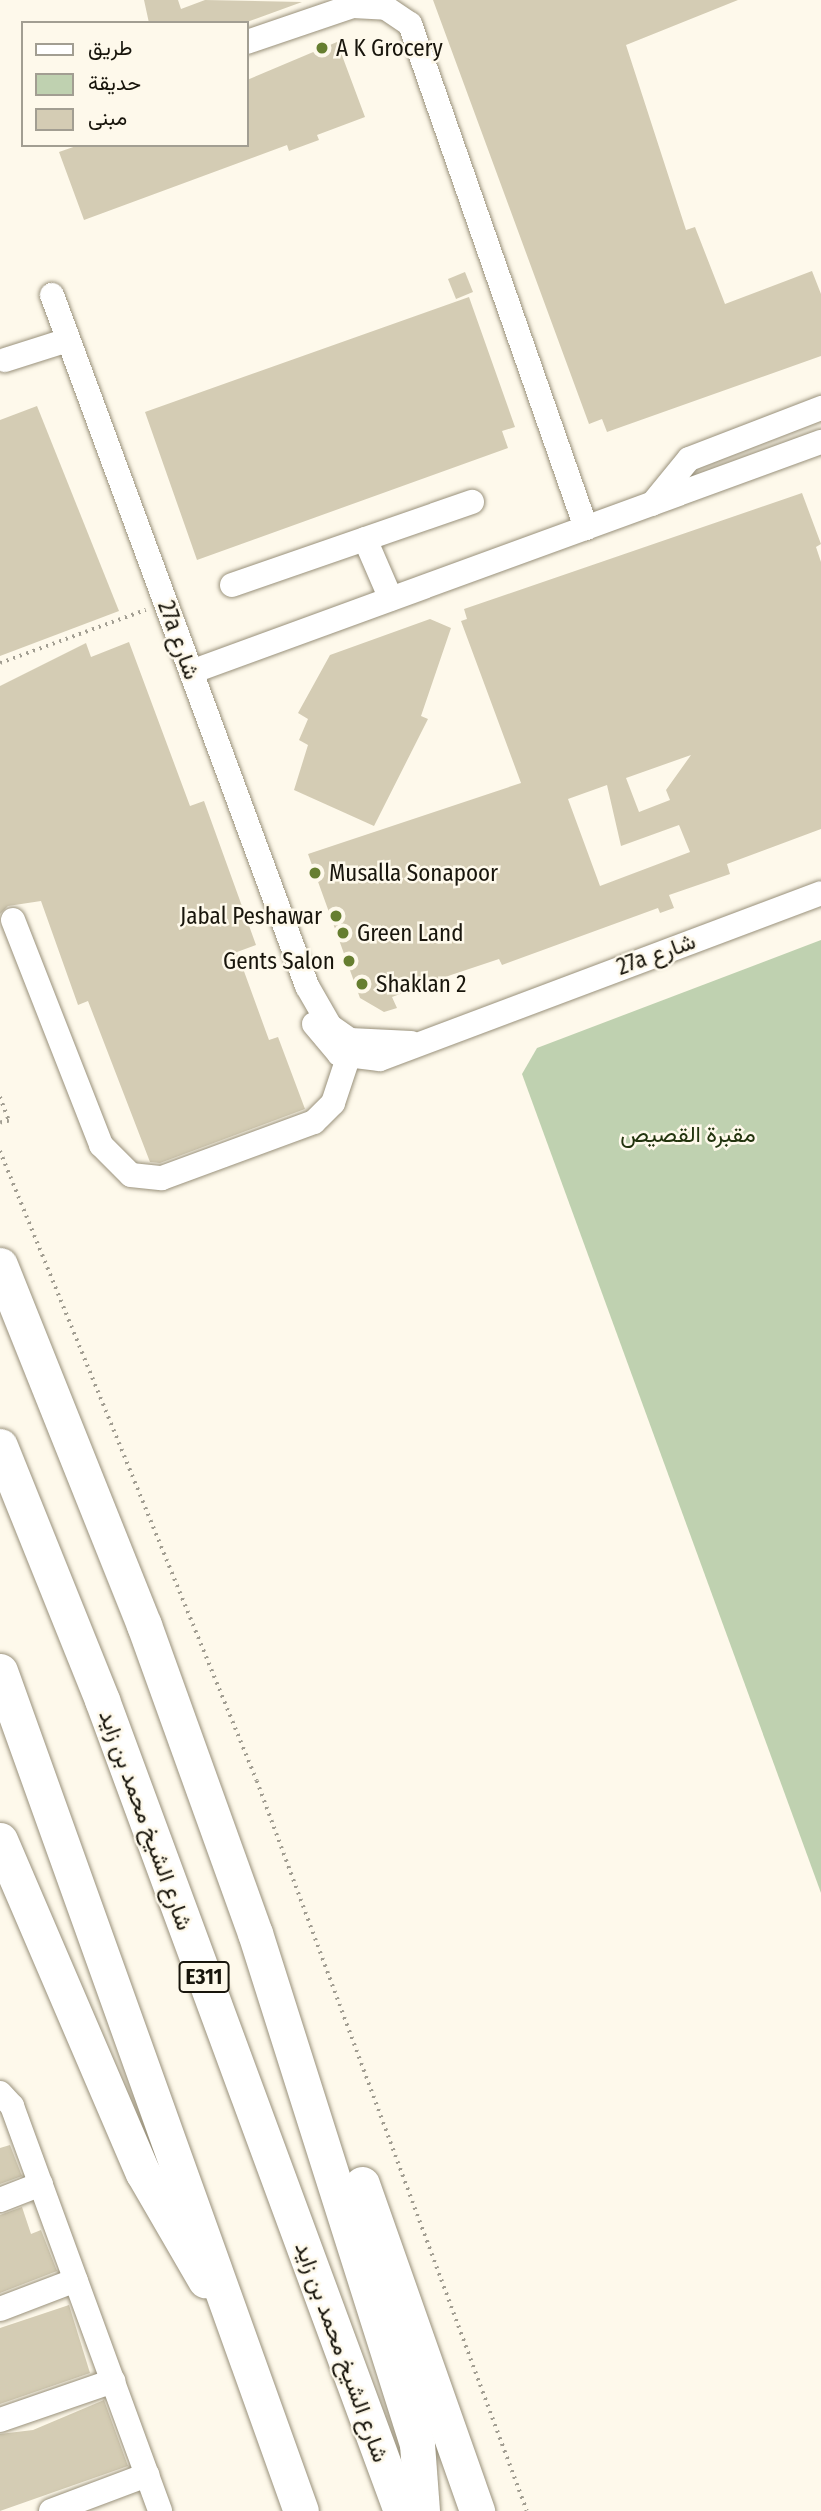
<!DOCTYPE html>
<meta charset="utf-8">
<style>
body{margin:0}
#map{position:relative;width:821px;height:2511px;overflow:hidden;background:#fef9eb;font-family:"Fira Sans Condensed",Vazirmatn,sans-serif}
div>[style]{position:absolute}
.green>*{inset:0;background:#bfd1b0}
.building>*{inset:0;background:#d4ccb4}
.path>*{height:3.5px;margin-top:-1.75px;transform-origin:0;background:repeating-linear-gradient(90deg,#a29e92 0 2px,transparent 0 7px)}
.roads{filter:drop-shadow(0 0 2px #99917b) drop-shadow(0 0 2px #99917b)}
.minor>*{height:24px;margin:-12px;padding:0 12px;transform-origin:12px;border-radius:12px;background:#fff}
.highway>*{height:35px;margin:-17.5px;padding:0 17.5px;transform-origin:17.5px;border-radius:17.5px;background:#fff}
.dots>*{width:19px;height:19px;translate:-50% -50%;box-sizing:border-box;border:4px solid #fef9eb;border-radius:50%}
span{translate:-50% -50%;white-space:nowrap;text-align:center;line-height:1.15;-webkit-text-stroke:5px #fef9eb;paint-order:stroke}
.shield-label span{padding:2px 5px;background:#fef9eb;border:2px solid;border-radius:5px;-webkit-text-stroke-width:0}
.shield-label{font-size:21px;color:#18150c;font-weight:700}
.poi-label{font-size:23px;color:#18150c}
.left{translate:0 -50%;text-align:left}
.right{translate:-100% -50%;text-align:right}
.street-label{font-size:23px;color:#18150c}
.park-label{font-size:23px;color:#22340e}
.legend{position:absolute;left:21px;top:21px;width:228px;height:126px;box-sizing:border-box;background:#fef9eb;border:2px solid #a29e92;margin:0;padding:9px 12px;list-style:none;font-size:21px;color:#18150c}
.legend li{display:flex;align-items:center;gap:14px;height:35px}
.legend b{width:35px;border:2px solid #a29e92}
</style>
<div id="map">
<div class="green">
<div style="clip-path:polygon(821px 940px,821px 1893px,522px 1074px,537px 1048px)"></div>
</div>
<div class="building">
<div style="clip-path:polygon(144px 0,178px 0,181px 9px,205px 0,302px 2px,244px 23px,149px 23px)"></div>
<div style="clip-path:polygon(433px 0,738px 0,626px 45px,686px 230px,695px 227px,725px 304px,812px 271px,821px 294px,821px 356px,607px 432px,602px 419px,589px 424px)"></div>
<div style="clip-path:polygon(337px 42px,365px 117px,317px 135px,319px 140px,289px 151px,287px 145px,84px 220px,59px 152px,79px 145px,247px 145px,247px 80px)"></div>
<div style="clip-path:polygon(465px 272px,473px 292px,456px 299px,448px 279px)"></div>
<div style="clip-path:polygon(469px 297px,515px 427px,502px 431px,508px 448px,197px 560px,145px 412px)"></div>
<div style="clip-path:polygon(37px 406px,119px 611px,0 656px,0 420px)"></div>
<div style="clip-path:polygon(evenodd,802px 493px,821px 544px,816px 547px,821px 562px,821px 829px,727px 864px,730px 874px,669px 895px,674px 908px,660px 913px,658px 908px,502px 965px,499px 959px,451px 975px,392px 997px,397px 1008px,384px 1012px,360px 998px,308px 854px,521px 783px,461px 621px,467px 619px,464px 609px,802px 493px,691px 755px,666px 790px,670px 800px,639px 812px,626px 778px,691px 755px,802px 493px,607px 785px,621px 846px,679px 825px,690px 852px,600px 886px,568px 799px,607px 785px)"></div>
<div style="clip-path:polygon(430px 619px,451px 628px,421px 716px,428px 719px,374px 826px,294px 790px,308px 745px,299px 740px,308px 719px,298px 713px,330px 655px)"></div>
<div style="clip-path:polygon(129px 642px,190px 806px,204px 801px,256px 945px,237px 952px,269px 1040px,278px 1037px,305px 1109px,160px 1163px,150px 1162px,88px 1001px,78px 1005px,41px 901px,8px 906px,0 914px,0 686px,86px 643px,91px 657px)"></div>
<div style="clip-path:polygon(10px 2145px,22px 2176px,0 2184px,0 2148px)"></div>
<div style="clip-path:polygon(22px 2207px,31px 2234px,41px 2230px,57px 2271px,0 2293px,0 2215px)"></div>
<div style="clip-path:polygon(69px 2305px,90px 2373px,0 2404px,0 2328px)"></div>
<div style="clip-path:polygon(104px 2400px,128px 2466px,0 2511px,0 2434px,33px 2430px)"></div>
</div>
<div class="path">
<div style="left:0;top:663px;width:155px;rotate:-20deg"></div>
<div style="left:0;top:1097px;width:26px;rotate:69deg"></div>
<div style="left:9px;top:1121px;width:9px;rotate:167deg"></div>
<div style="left:0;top:1151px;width:680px;rotate:67.81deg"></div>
<div style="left:257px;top:1781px;width:778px;rotate:69.7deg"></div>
</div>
<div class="roads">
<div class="minor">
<div style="left:247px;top:42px;width:112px;rotate:-18.8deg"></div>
<div style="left:353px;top:6px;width:33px;rotate:3deg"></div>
<div style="left:386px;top:8px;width:29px;rotate:34deg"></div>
<div style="left:410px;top:24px;width:534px;rotate:70.75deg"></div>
<div style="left:52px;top:295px;width:737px;rotate:69.74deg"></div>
<div style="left:307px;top:986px;width:46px;rotate:60.1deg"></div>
<div style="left:330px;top:1026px;width:24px;rotate:35deg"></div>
<div style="left:350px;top:1040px;width:61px;rotate:2.8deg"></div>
<div style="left:5px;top:360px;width:66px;rotate:-17.6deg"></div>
<div style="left:652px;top:504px;width:58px;rotate:-50.6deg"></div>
<div style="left:689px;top:459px;width:142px;rotate:-21.1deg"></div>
<div style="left:365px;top:539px;width:65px;rotate:66.6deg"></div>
<div style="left:232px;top:585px;width:254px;rotate:-19.1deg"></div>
<div style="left:191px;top:672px;width:671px;rotate:-20.06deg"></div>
<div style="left:13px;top:920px;width:242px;rotate:68.6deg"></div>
<div style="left:101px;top:1145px;width:42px;rotate:45deg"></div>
<div style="left:131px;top:1175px;width:31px;rotate:6deg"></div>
<div style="left:162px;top:1178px;width:162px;rotate:-20.2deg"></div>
<div style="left:314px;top:1122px;width:27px;rotate:-45deg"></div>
<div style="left:333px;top:1103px;width:47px;rotate:-71.6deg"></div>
<div style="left:314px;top:1024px;width:39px;rotate:50deg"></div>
<div style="left:339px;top:1054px;width:41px;rotate:7deg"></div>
<div style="left:380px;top:1059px;width:471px;rotate:-20.6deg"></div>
<div style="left:0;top:2093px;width:18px;rotate:47deg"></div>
<div style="left:12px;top:2106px;width:431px;rotate:69.9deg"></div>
<div style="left:0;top:2200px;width:44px;rotate:-21.3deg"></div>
<div style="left:0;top:2309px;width:81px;rotate:-20.9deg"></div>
<div style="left:0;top:2420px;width:120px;rotate:-19deg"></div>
<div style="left:51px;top:2511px;width:103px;rotate:-20.6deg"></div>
</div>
<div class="highway">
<div style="left:0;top:1265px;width:388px;rotate:68.2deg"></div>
<div style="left:144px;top:1625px;width:327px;rotate:70.2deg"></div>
<div style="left:255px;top:1933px;width:536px;rotate:72.41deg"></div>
<div style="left:417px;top:2444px;width:67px;rotate:85.7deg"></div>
<div style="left:0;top:1446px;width:274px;rotate:68.1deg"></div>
<div style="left:102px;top:1700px;width:864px;rotate:69.76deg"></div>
<div style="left:0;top:1671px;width:892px;rotate:70.29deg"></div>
<div style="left:0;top:1840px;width:362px;rotate:66.8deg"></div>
<div style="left:143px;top:2173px;width:124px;rotate:59.9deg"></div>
<div style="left:362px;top:2184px;width:347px;rotate:70.6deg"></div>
</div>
</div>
<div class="dots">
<div style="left:322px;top:48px;background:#667e30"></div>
<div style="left:315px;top:873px;background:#667e30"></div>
<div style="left:336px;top:916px;background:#667e30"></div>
<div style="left:343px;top:933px;background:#667e30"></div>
<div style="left:349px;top:961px;background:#667e30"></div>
<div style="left:362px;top:984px;background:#667e30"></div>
</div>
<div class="shield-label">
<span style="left:204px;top:1977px">E311</span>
</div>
<div class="poi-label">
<span class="left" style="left:336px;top:48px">A K Grocery</span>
<span class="left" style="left:329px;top:873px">Musalla Sonapoor</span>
<span class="right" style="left:322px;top:916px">Jabal Peshawar</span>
<span class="left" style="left:357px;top:933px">Green Land</span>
<span class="right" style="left:335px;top:961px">Gents Salon</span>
<span class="left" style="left:376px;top:984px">Shaklan 2</span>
</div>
<div class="street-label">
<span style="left:179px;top:640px;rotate:70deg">27a شارع</span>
<span style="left:656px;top:954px;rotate:-20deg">27a شارع</span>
<span style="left:146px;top:1820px;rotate:70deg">شارع الشيخ محمد بن زايد</span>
<span style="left:342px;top:2352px;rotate:70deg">شارع الشيخ محمد بن زايد</span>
</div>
<div class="park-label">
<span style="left:688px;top:1134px">مقبرة القصيص</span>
</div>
<ul class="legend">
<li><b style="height:9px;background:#fff"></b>طريق</li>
<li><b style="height:19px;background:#bfd1b0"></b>حديقة</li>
<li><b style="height:19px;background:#d4ccb4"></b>مبنى</li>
</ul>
</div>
